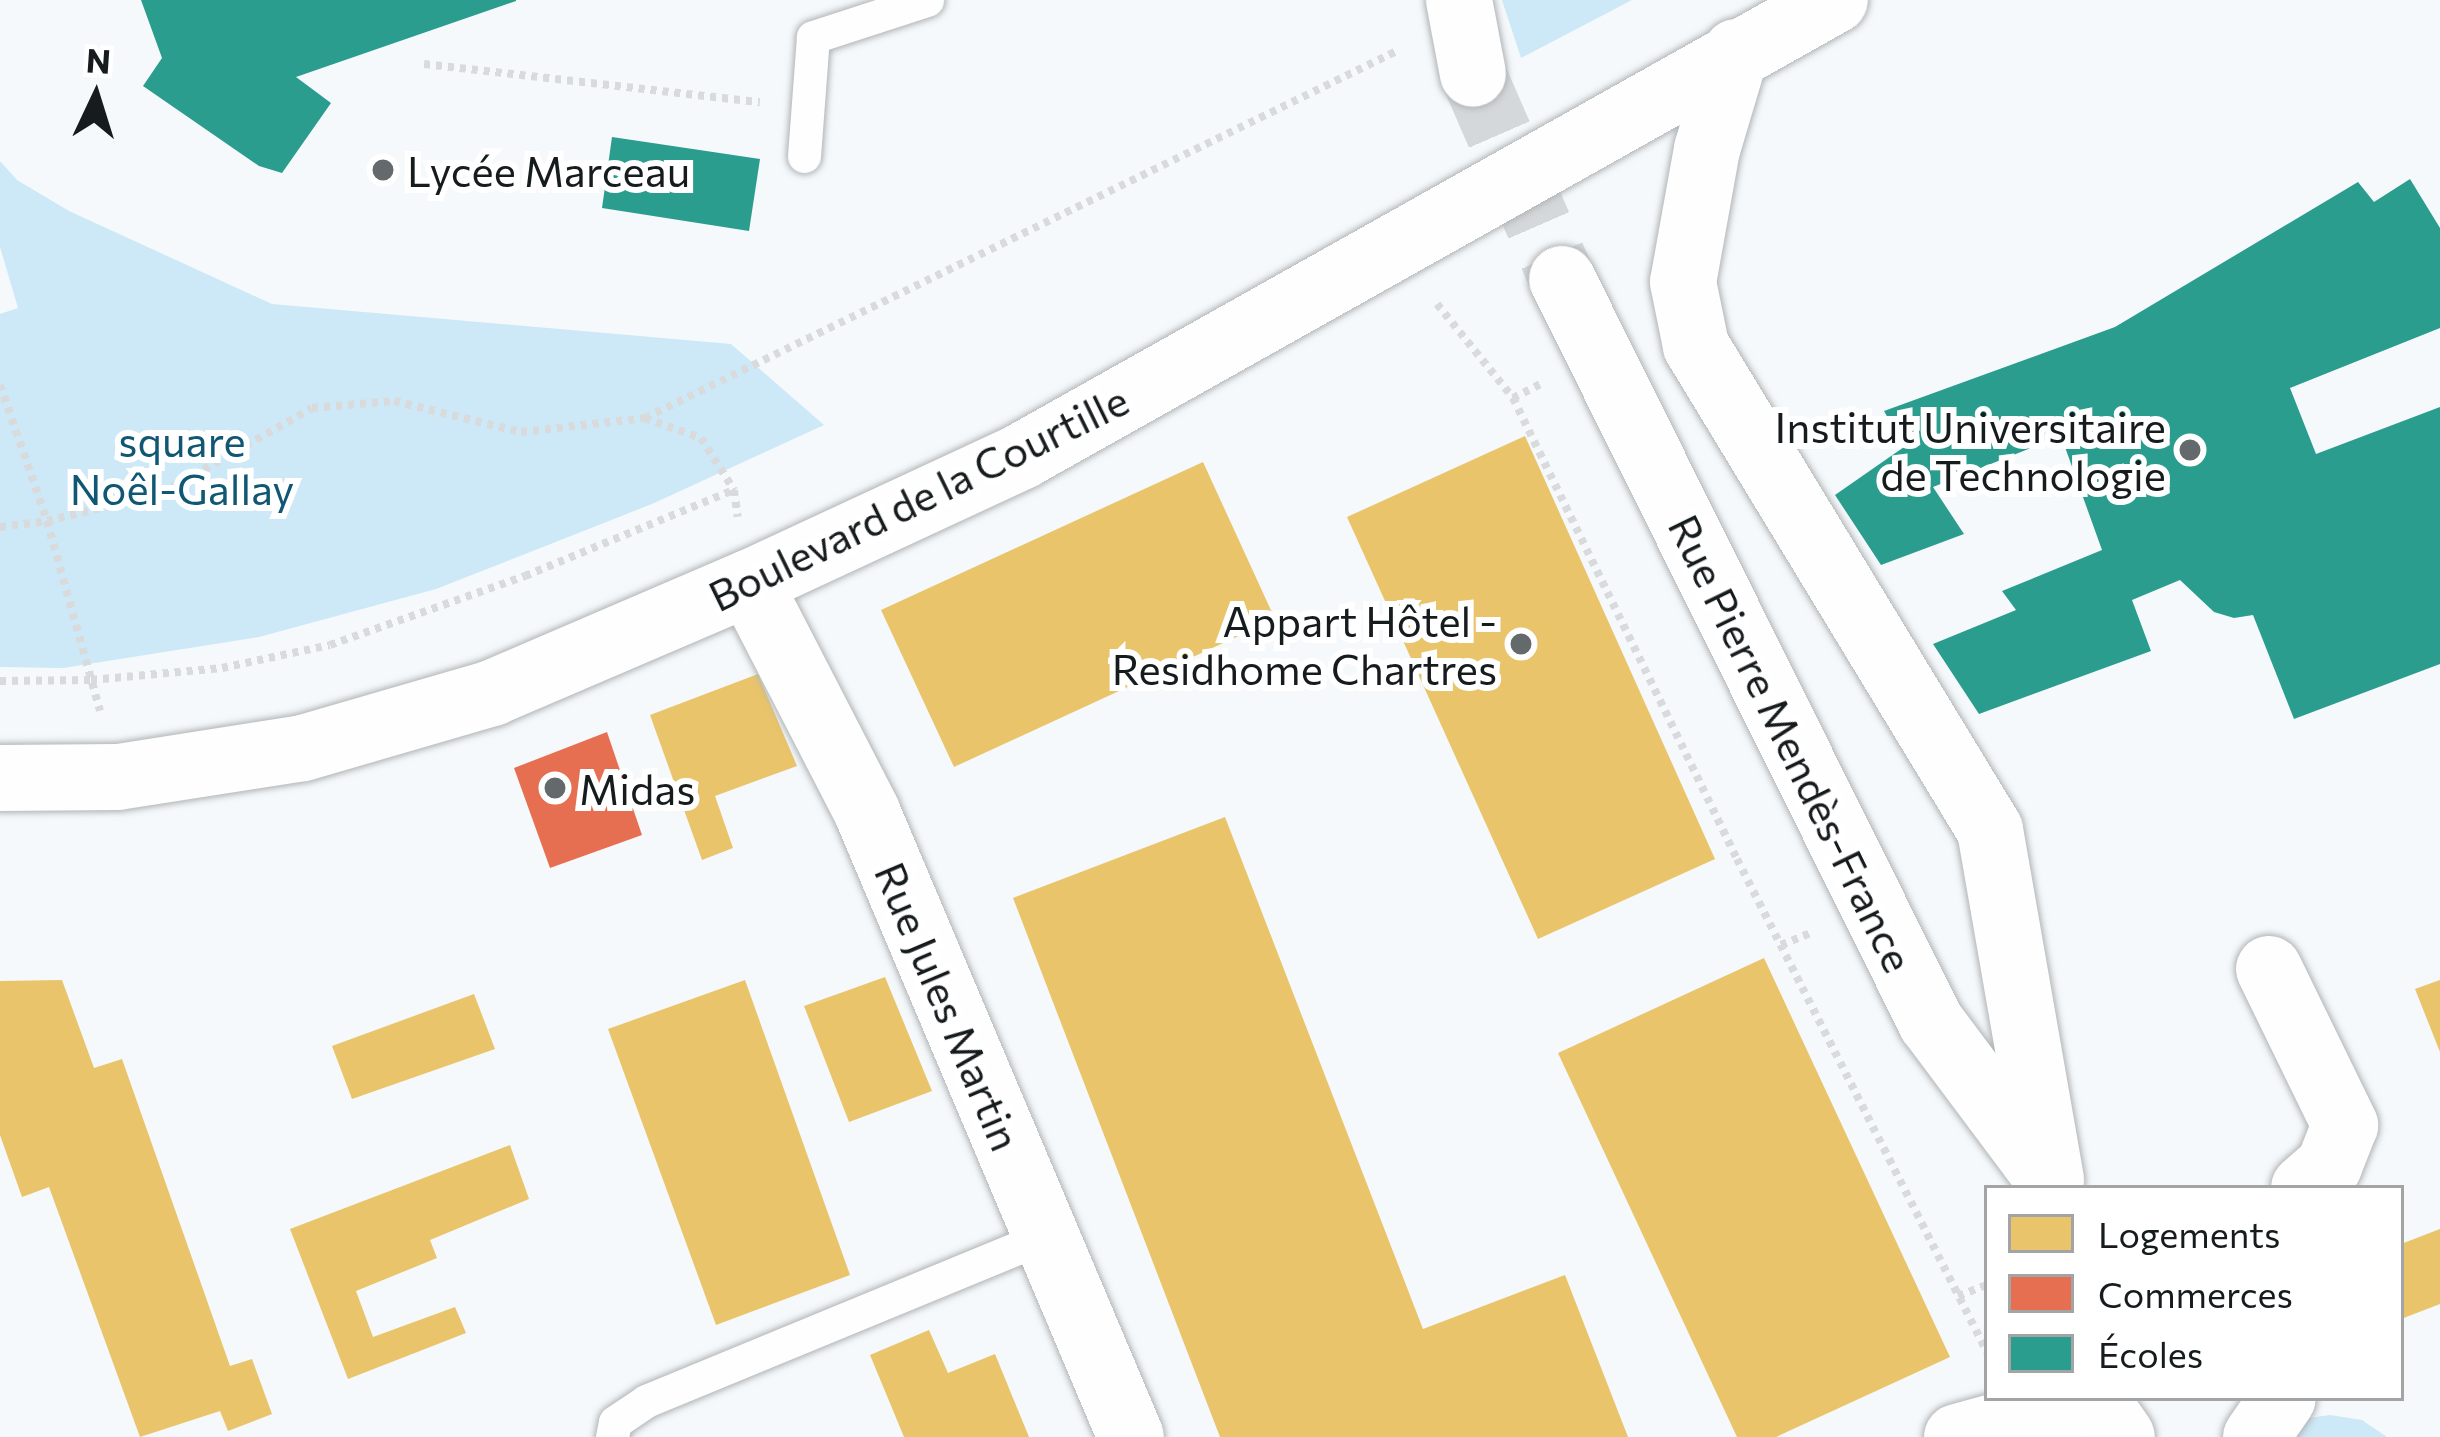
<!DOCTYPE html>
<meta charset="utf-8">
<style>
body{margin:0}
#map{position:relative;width:2440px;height:1437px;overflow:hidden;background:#f5f9fb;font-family:Commissioner,sans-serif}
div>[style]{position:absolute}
.green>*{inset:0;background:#cde8f6}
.homes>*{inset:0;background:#e9c46a}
.shops>*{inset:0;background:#e76f51}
.schools>*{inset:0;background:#2a9d8f}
.secondary-tunnel>*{height:66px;margin-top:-33px;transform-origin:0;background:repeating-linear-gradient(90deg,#d4d8da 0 66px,transparent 0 99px)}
.path>*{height:8px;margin-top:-4px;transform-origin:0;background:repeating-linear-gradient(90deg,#d9dadc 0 6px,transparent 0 12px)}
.roads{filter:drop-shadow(0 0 3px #b1b5b7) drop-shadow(0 0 3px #b1b5b7)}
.lane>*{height:33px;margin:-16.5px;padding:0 16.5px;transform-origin:16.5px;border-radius:16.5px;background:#fefefe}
.street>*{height:66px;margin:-33px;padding:0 33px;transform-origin:33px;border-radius:33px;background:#fefefe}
.secondary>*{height:66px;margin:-33px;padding:0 33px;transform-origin:33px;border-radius:33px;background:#fefefe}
.dots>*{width:33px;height:33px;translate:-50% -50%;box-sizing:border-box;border:6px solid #fff;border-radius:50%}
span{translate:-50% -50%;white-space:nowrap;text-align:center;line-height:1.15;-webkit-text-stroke:12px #fff;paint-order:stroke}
.poi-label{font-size:42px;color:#161b1d}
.left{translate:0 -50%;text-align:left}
.right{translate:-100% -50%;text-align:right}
.park-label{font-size:42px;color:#0f5773}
.street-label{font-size:42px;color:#161b1d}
.legend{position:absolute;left:1984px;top:1185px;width:420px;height:216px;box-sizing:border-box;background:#fff;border:3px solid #a2a4a5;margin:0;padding:15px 21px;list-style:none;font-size:36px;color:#161b1d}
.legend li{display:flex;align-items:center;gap:24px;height:60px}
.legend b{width:60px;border:3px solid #a2a4a5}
.north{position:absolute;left:36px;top:36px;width:120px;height:120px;-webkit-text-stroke:9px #fff;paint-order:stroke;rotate:4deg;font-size:33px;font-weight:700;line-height:48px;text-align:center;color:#161b1d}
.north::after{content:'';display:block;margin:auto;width:42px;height:54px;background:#161b1d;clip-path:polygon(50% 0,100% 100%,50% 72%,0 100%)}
</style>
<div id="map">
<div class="green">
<div style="clip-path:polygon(1502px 0,1632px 0,1521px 58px)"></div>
<div style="clip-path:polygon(0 161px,17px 180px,69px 211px,272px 304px,731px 344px,824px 425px,652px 504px,436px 589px,259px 637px,63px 668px,0 667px,0 314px,18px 308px,0 247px)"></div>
<div style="clip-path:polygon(2330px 1415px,2362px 1420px,2387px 1437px,2282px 1437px,2302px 1419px)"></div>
</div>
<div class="homes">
<div style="clip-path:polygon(1525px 436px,1715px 859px,1538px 939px,1347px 517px)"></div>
<div style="clip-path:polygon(1203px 462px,1275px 619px,954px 767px,881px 610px)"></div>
<div style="clip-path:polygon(758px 674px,797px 766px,715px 796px,733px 848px,702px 860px,650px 715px)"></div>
<div style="clip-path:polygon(1225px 817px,1423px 1329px,1565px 1275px,1628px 1437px,1220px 1437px,1013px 898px)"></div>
<div style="clip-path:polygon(1764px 958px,1950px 1357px,1776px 1437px,1737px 1437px,1558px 1053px)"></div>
<div style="clip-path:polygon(885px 977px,932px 1091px,849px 1122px,804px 1006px)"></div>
<div style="clip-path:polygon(62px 980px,94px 1068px,122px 1059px,230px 1366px,252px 1359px,272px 1414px,228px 1431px,220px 1411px,140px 1437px,49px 1187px,22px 1197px,0 1135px,0 981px)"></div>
<div style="clip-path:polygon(745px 980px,850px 1275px,716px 1325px,608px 1029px)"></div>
<div style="clip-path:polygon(2440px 980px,2440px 1052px,2415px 989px)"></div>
<div style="clip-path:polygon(474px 994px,495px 1049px,352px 1099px,332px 1046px)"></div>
<div style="clip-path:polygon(510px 1145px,529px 1199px,430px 1240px,437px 1258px,356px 1291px,373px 1337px,455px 1307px,466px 1333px,348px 1379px,290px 1229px)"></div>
<div style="clip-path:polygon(2440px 1229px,2440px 1304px,2401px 1319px,2401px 1244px)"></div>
<div style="clip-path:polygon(929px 1330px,948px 1373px,995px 1354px,1029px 1437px,904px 1437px,870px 1355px)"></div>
</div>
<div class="shops">
<div style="clip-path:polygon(607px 732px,642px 835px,550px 868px,514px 768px)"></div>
</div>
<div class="schools">
<div style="clip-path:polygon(141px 0,516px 0,516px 1px,296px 77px,331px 103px,282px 173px,259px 166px,143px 86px,162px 58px)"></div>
<div style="clip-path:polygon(612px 137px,760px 159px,749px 231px,602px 208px)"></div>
<div style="clip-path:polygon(2410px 179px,2440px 228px,2440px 328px,2290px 388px,2316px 454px,2440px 407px,2440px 664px,2294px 719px,2253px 615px,2234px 618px,2214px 612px,2180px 580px,2132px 600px,2151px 651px,1979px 714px,1933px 644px,2016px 610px,2002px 591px,2102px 550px,2061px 436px,1933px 487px,1964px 534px,1881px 565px,1835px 495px,1904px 447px,1884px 411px,2115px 327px,2358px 182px,2374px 202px)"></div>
</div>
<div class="secondary-tunnel">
<div style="left:1473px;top:74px;width:223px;rotate:66.5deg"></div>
</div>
<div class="path">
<div style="left:424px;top:64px;width:338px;rotate:6.5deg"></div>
<div style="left:1437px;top:304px;width:121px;rotate:51deg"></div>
<div style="left:1513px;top:398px;width:31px;rotate:-27deg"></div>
<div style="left:0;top:385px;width:144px;rotate:70.9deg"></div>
<div style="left:47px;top:521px;width:197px;rotate:74.4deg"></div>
<div style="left:1513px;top:398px;width:513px;rotate:64.08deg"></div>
<div style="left:1737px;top:859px;width:553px;rotate:63.11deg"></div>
<div style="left:645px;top:418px;width:839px;rotate:-26.02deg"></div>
<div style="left:0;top:527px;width:47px;rotate:-7.3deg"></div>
<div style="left:47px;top:521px;width:118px;rotate:-13.7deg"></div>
<div style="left:162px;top:493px;width:172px;rotate:-29.5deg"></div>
<div style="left:312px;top:408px;width:82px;rotate:-4.9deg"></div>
<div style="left:394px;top:401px;width:131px;rotate:13.7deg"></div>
<div style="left:521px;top:432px;width:125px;rotate:-6.4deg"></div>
<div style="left:645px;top:418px;width:59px;rotate:19.7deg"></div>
<div style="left:701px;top:438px;width:62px;rotate:57.6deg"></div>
<div style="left:734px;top:490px;width:27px;rotate:82deg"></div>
<div style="left:0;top:681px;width:91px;rotate:-0.6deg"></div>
<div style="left:91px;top:680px;width:132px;rotate:-5.2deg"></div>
<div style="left:222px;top:668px;width:110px;rotate:-12deg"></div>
<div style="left:330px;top:645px;width:207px;rotate:-19.5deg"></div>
<div style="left:525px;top:576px;width:226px;rotate:-22.4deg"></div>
<div style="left:1781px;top:945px;width:35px;rotate:-22deg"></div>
<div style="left:1958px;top:1296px;width:31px;rotate:-21deg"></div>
</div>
<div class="roads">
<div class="lane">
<div style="left:804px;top:156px;width:119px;rotate:-85.7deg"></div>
<div style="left:813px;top:37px;width:120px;rotate:-18deg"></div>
<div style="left:612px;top:1437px;width:15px;rotate:-79deg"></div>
<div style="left:615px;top:1422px;width:37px;rotate:-34deg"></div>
<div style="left:646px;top:1401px;width:433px;rotate:-22.4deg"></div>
</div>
<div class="street">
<div style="left:749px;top:583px;width:258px;rotate:62.7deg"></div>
<div style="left:867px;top:812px;width:678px;rotate:67.1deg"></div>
<div style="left:2269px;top:969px;width:174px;rotate:64deg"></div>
<div style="left:2345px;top:1125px;width:44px;rotate:111.3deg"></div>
<div style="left:2329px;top:1166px;width:33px;rotate:139deg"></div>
<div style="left:1957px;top:1437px;width:143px;rotate:-15.4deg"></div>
</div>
<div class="secondary">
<div style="left:1459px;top:0;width:75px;rotate:79.3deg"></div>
<div style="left:1736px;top:52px;width:101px;rotate:106.6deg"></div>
<div style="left:1707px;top:149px;width:135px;rotate:100.2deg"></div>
<div style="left:1683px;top:282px;width:65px;rotate:78.5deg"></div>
<div style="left:1696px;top:346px;width:566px;rotate:58.72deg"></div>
<div style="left:1990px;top:830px;width:356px;rotate:80.1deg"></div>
<div style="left:1562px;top:279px;width:830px;rotate:63.59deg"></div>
<div style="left:1931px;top:1022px;width:192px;rotate:53.2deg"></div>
<div style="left:0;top:778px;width:118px;rotate:-0.5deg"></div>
<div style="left:118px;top:777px;width:187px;rotate:-8.9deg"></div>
<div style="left:303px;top:748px;width:197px;rotate:-16.2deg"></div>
<div style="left:492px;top:693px;width:280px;rotate:-23.2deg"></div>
<div style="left:749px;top:583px;width:301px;rotate:-24.9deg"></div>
<div style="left:1022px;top:456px;width:932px;rotate:-29.29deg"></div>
<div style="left:2095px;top:1398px;width:47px;rotate:55.3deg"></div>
<div style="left:2256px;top:1437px;width:47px;rotate:-55.3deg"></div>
</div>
</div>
<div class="dots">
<div style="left:383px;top:170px;background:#64696b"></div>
<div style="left:2190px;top:450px;background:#64696b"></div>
<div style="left:1521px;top:644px;background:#64696b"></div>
<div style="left:555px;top:788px;background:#64696b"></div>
</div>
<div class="poi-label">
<span class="left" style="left:407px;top:170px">Lycée Marceau</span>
<span class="right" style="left:2166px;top:450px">Institut Universitaire<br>de Technologie</span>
<span class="right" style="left:1497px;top:644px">Appart Hôtel -<br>Residhome Chartres</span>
<span class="left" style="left:579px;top:788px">Midas</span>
</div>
<div class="park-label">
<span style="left:182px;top:464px">square<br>Noêl-Gallay</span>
</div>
<div class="street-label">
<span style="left:918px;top:497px;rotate:-26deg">Boulevard de la Courtille</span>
<span style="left:1792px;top:743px;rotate:64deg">Rue Pierre Mendès-France</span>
<span style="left:949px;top:1006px;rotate:67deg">Rue Jules Martin</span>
</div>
<ul class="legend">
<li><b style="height:33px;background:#e9c46a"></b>Logements</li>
<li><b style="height:33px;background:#e76f51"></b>Commerces</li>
<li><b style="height:33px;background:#2a9d8f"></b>Écoles</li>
</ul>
<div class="north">N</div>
</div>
